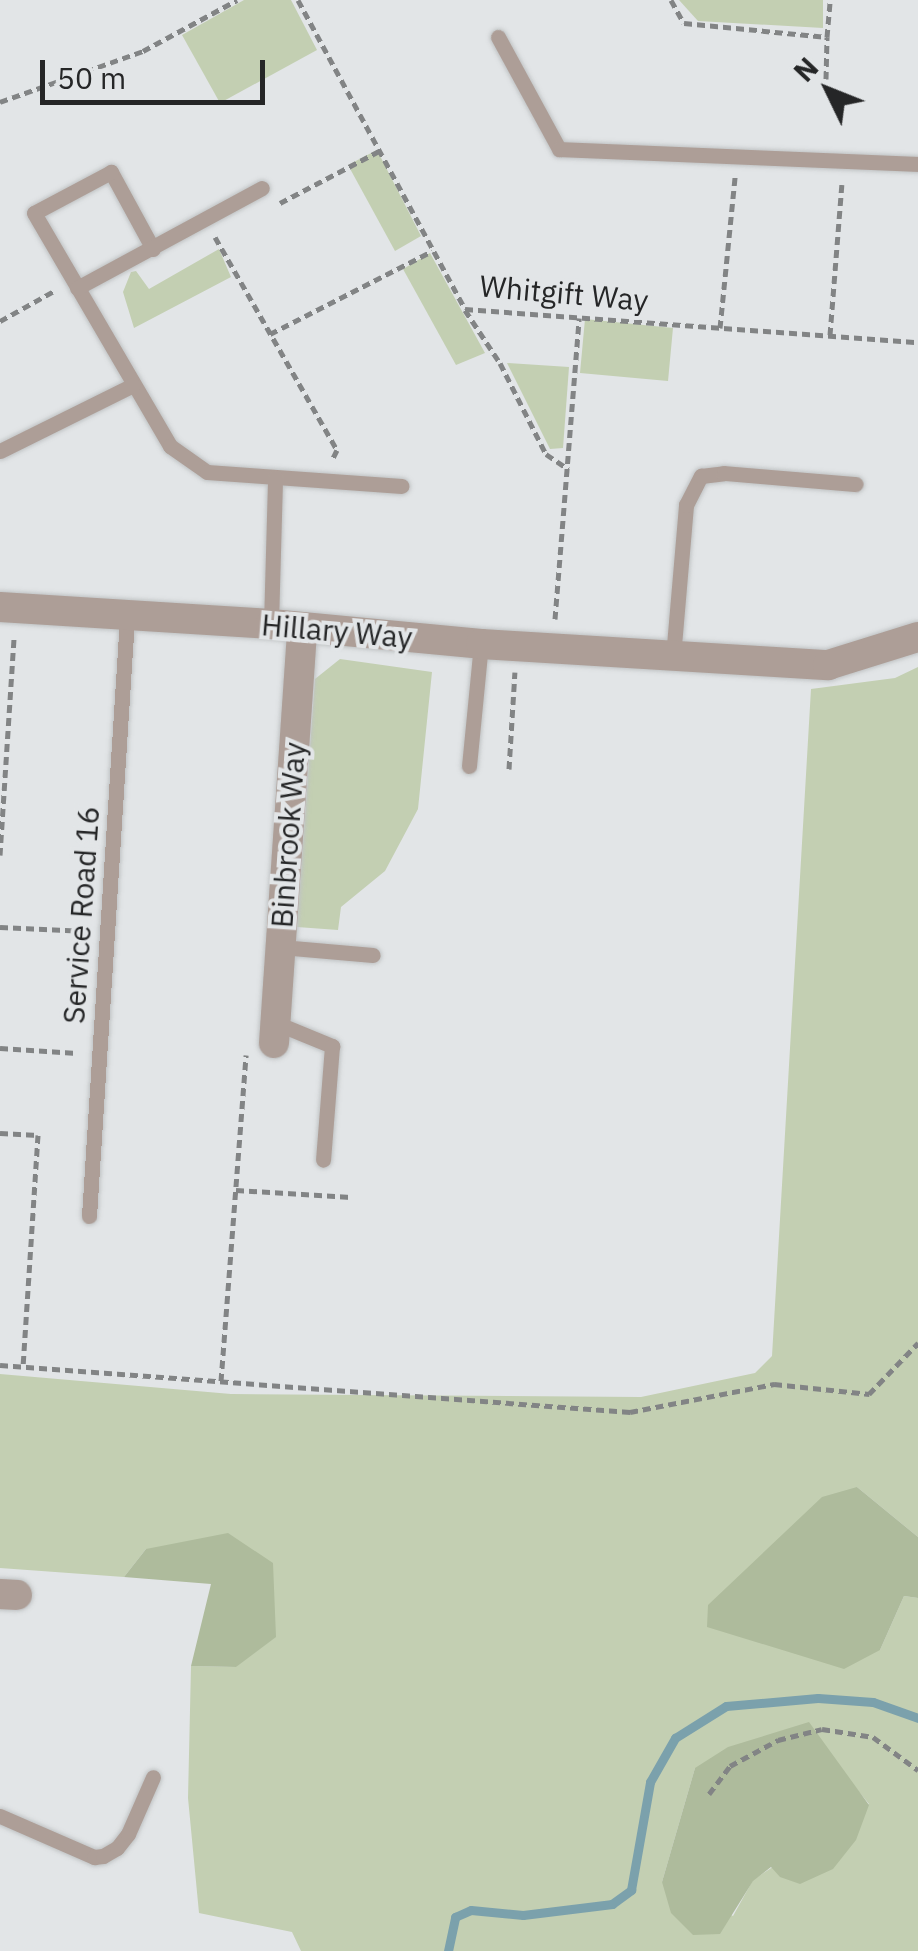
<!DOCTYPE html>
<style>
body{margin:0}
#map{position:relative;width:918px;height:1951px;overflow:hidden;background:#e2e5e7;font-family:"IBM Plex Sans",sans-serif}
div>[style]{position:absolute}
.green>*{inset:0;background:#c3cfb2}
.forest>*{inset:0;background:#aebb9c}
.stream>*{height:9px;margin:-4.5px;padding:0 4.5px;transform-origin:4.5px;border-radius:4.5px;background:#7ba1ac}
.path>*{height:5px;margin-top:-2.5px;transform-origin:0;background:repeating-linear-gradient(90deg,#828485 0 8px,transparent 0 13px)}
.roads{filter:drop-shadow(0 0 2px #c0c3c4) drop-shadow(0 0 2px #c0c3c4)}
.lane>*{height:15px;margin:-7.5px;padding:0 7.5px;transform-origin:7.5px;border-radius:7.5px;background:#ad9e97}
.street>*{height:30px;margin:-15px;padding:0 15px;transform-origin:15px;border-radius:15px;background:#ad9e97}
span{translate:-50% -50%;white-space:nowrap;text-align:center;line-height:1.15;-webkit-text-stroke:8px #e2e5e7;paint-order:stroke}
.street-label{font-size:30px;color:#252627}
.north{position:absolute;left:778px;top:40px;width:100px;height:100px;-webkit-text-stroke:8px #e2e5e7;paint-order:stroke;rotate:313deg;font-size:28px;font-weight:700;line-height:40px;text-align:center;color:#252627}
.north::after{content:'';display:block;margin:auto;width:35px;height:45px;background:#252627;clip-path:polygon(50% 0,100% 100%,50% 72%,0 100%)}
.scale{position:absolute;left:40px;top:60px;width:225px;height:45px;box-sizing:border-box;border:5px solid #252627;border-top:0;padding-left:12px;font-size:30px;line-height:35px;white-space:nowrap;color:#252627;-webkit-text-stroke:8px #e2e5e7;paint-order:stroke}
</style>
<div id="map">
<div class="green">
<div style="clip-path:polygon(244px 0,291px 0,317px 50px,220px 103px,182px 35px)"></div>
<div style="clip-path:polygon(679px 0,823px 0,823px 28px,698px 21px)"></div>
<div style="clip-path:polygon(377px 150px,421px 236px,395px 251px,348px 165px)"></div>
<div style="clip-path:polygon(219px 249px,231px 277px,134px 328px,123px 292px,131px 272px,136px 271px,149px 289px)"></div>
<div style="clip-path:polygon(430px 253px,485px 353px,456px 365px,403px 269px)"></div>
<div style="clip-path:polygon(585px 319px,673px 328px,668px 381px,580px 373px)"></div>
<div style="clip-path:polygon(507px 363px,569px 367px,563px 448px,550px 449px)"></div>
<div style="clip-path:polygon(340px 659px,432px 672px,418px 809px,385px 871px,341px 907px,338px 930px,297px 927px,315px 679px)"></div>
<div style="clip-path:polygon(evenodd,918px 667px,918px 1537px,857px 1487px,880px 1650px,904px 1596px,918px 1598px,918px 1951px,301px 1951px,292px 1932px,199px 1913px,188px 1798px,191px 1666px,236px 1667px,273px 1564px,146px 1549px,124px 1577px,0 1568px,0 1374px,231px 1394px,641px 1397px,755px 1373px,772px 1356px,811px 689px,895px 678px,918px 667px,695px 1768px,847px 1777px,869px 1804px,753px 1880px,733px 1916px,662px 1882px,695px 1768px)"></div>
</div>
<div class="forest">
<div style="clip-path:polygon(857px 1487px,918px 1537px,918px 1598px,904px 1596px,880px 1650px,844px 1669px,707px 1627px,708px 1605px,822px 1497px)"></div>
<div style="clip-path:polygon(228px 1533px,273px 1563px,276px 1637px,236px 1667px,191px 1666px,211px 1584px,124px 1577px,146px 1549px)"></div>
<div style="clip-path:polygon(809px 1722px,869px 1805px,856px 1840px,833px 1869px,800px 1884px,780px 1877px,771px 1867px,753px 1881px,720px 1934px,693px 1935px,671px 1913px,662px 1882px,695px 1768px,728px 1747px)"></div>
</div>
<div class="stream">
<div style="left:448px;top:1951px;width:35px;rotate:-78deg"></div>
<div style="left:455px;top:1917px;width:17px;rotate:-24deg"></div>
<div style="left:471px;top:1910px;width:52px;rotate:5.5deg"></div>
<div style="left:523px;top:1915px;width:90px;rotate:-7deg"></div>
<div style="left:612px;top:1904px;width:24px;rotate:-36deg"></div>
<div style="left:631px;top:1890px;width:110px;rotate:-80deg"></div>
<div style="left:650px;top:1782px;width:51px;rotate:-60.4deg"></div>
<div style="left:675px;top:1738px;width:60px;rotate:-32.1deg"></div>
<div style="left:726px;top:1706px;width:92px;rotate:-5deg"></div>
<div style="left:818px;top:1698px;width:55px;rotate:4.2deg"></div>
<div style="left:873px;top:1702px;width:48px;rotate:19.6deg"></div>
</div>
<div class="path">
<div style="left:298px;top:0;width:351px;rotate:61.6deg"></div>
<div style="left:465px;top:309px;width:454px;rotate:4.2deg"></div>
<div style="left:671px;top:0;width:26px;rotate:61deg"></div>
<div style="left:684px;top:23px;width:144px;rotate:5.6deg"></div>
<div style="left:827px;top:37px;width:37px;rotate:-85deg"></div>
<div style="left:826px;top:79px;width:42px;rotate:-88.6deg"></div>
<div style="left:0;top:102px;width:152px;rotate:-19.6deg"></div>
<div style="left:143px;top:51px;width:107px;rotate:-28.5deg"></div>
<div style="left:280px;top:203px;width:112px;rotate:-27.7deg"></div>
<div style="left:215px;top:237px;width:245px;rotate:60.2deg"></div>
<div style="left:337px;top:450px;width:9px;rotate:117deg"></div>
<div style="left:465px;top:310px;width:64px;rotate:56.6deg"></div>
<div style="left:500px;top:363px;width:102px;rotate:63.2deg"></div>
<div style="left:546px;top:454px;width:27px;rotate:34deg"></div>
<div style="left:0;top:321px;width:62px;rotate:-29.1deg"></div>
<div style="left:720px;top:328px;width:152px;rotate:-84.3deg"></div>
<div style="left:270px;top:334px;width:182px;rotate:-27.1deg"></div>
<div style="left:830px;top:335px;width:151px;rotate:-85.5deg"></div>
<div style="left:555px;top:619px;width:302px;rotate:-85.4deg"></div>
<div style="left:509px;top:769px;width:97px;rotate:-86.5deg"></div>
<div style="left:0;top:855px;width:217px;rotate:-86.3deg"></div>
<div style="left:0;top:927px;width:87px;rotate:2.6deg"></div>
<div style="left:0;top:1048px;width:77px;rotate:3.7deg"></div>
<div style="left:0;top:1133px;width:38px;rotate:3deg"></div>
<div style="left:38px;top:1135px;width:231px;rotate:93.7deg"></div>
<div style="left:236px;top:1190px;width:115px;rotate:3.5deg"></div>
<div style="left:0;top:1365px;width:632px;rotate:4.27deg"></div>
<div style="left:630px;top:1412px;width:147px;rotate:-11deg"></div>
<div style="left:774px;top:1384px;width:96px;rotate:6deg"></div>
<div style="left:869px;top:1394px;width:71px;rotate:-46.1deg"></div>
<div style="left:221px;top:1381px;width:327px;rotate:-85.6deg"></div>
<div style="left:709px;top:1794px;width:35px;rotate:-53deg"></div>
<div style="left:730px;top:1766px;width:55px;rotate:-28.4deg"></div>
<div style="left:778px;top:1740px;width:45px;rotate:-14deg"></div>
<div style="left:822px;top:1729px;width:52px;rotate:8.9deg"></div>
<div style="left:873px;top:1737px;width:56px;rotate:36.3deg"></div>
</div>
<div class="roads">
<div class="lane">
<div style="left:498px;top:37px;width:128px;rotate:61.4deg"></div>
<div style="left:559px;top:149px;width:359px;rotate:2.4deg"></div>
<div style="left:153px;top:249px;width:88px;rotate:-118.6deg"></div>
<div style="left:111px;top:172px;width:87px;rotate:152deg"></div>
<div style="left:34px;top:213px;width:270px;rotate:59.7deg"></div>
<div style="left:170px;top:446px;width:45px;rotate:35.1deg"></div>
<div style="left:207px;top:472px;width:195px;rotate:4.1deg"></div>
<div style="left:77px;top:288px;width:210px;rotate:-28.4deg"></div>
<div style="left:0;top:451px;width:148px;rotate:-26.4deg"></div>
<div style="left:271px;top:624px;width:147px;rotate:-88.4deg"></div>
<div style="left:673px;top:657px;width:153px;rotate:-85.1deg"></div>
<div style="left:686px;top:505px;width:33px;rotate:-63deg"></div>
<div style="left:701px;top:476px;width:23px;rotate:-7deg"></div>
<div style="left:724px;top:473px;width:132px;rotate:4.8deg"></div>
<div style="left:469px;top:766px;width:123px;rotate:-84.4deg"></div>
<div style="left:281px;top:947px;width:92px;rotate:5deg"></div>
<div style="left:276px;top:1023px;width:61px;rotate:22.3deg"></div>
<div style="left:332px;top:1046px;width:114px;rotate:94.5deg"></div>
<div style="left:89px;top:1216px;width:599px;rotate:-86.36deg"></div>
<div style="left:0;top:1816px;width:103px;rotate:23.6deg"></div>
<div style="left:94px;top:1857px;width:9px;rotate:-6deg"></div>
<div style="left:103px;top:1856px;width:16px;rotate:-30deg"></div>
<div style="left:117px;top:1848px;width:18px;rotate:-52deg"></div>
<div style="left:128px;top:1834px;width:62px;rotate:-66.3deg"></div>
</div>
<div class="street">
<div style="left:0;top:607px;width:272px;rotate:3.6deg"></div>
<div style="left:271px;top:624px;width:211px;rotate:5.4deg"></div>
<div style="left:481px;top:644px;width:348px;rotate:3.5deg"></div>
<div style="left:828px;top:665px;width:94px;rotate:-17.3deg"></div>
<div style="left:274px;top:1043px;width:416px;rotate:-86.1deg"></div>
<div style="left:0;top:1594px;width:17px;rotate:3deg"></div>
</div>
</div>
<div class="street-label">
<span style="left:564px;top:293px;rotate:5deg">Whitgift Way</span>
<span style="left:337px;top:631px;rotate:5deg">Hillary Way</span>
<span style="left:288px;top:835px;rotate:-86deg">Binbrook Way</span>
<span style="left:81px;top:915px;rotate:-86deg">Service Road 16</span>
</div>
<div class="north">N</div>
<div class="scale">50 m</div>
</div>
